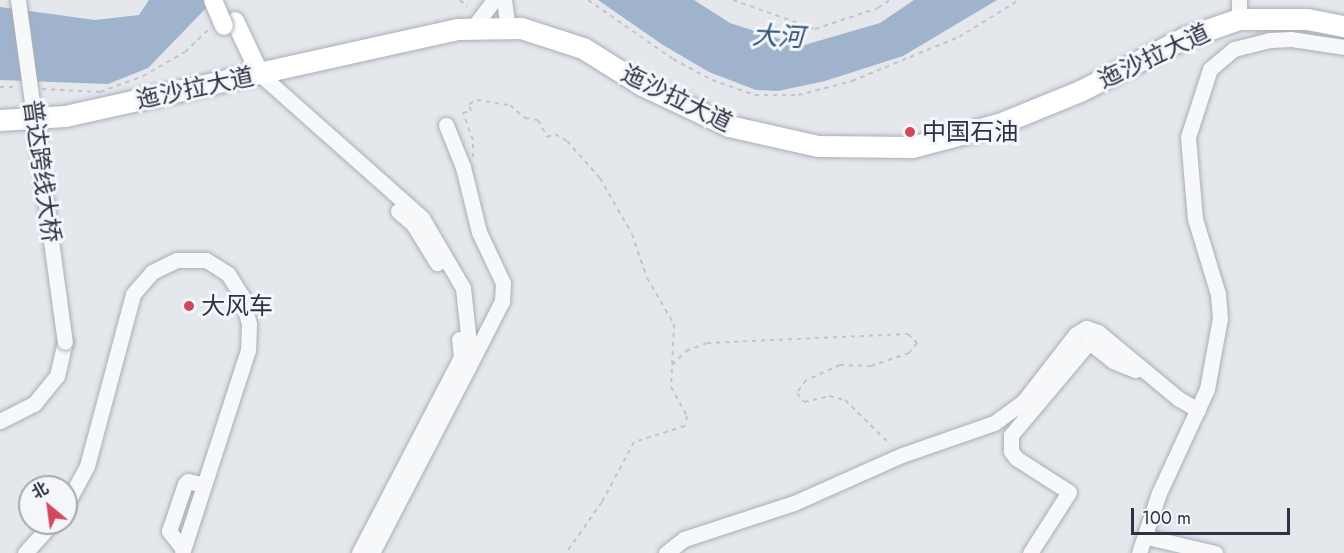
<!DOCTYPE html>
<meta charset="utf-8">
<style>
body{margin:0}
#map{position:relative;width:1344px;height:553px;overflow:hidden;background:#e4e7ec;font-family:Jost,"Noto Sans SC",sans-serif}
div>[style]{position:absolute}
.water>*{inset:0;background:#9fb4cc}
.path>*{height:2px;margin-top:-1px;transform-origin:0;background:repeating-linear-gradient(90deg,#c2c5cb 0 4.5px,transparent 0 9px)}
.roads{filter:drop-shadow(0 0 2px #a9aeb7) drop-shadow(0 0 2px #a9aeb7)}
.minor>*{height:15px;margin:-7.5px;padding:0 7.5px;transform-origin:7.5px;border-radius:7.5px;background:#f7f8fa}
.major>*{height:18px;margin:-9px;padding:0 9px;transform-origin:9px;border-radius:9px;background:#fff}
.highway>*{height:21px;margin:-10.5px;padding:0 10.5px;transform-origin:10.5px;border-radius:10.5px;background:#fff}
.bridges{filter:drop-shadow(0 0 2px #a9aeb7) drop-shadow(0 0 2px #a9aeb7)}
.minor-bridge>*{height:15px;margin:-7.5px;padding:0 7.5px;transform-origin:7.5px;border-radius:7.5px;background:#f7f8fa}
.major-bridge>*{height:18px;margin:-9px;padding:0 9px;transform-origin:9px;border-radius:9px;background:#fff}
.dots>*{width:16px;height:16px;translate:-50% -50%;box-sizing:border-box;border:3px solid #f4f6f9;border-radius:50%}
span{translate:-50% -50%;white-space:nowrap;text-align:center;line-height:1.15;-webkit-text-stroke:6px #f4f6f9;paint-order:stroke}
.street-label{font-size:24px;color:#2b3445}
.poi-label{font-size:24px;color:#2b3445}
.left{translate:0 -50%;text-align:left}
.water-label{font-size:26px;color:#34527a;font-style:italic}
.north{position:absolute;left:18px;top:475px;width:60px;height:60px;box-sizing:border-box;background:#f4f6f9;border:2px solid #a4a8b1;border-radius:50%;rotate:331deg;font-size:16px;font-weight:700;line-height:24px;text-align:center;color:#2b3445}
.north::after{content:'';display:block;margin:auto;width:21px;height:27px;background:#d1495b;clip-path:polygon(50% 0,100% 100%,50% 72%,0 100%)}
.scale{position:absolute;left:1131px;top:508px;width:159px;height:27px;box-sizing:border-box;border:3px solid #2b3445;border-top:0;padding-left:8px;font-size:18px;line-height:21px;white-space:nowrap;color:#2b3445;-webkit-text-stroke:4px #f4f6f9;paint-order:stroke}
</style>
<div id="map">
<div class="water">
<div style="clip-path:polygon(149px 0,214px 0,148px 68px,108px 84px,0 80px,0 7px,95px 20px,139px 15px)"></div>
<div style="clip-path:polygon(598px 0,694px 0,730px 23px,801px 46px,880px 23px,914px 0,997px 0,903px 56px,825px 81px,778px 91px,756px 90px,709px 72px,663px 45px)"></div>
</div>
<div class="path">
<div style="left:460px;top:0;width:10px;rotate:45deg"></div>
<div style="left:588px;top:0;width:103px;rotate:34.8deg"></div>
<div style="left:673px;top:59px;width:44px;rotate:28.3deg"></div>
<div style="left:712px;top:80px;width:46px;rotate:19.2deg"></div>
<div style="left:755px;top:95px;width:43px"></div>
<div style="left:798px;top:95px;width:56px;rotate:-14.5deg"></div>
<div style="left:852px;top:81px;width:116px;rotate:-22.4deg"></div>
<div style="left:959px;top:37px;width:70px;rotate:-31.7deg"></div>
<div style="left:733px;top:0;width:87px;rotate:19.5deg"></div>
<div style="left:815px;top:29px;width:66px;rotate:-18.4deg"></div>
<div style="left:878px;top:8px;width:14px;rotate:-34deg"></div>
<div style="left:0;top:87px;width:18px"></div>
<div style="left:42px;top:89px;width:58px;rotate:3deg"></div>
<div style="left:100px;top:92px;width:46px;rotate:-20.4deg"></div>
<div style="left:143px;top:76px;width:48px;rotate:-29.7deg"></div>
<div style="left:185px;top:52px;width:35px;rotate:-44deg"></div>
<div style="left:473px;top:157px;width:17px;rotate:-90deg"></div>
<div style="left:473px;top:140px;width:29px;rotate:-110deg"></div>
<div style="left:463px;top:113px;width:8px;rotate:-14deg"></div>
<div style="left:471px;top:111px;width:7px;rotate:-106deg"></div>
<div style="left:469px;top:104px;width:9px;rotate:-27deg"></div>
<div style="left:477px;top:100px;width:33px;rotate:9deg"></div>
<div style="left:510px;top:105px;width:20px;rotate:41deg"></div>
<div style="left:525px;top:118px;width:13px;rotate:9deg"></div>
<div style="left:538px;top:120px;width:19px;rotate:62deg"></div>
<div style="left:547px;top:137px;width:9px;rotate:-21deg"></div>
<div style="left:555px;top:134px;width:14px;rotate:30deg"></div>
<div style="left:567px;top:141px;width:50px;rotate:48.3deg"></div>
<div style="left:600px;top:178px;width:64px;rotate:60.3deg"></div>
<div style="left:632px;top:234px;width:46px;rotate:71.2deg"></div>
<div style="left:647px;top:278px;width:53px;rotate:59.6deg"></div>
<div style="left:674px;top:324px;width:63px;rotate:92.7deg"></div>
<div style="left:671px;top:387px;width:33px;rotate:61deg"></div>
<div style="left:687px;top:416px;width:10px;rotate:101deg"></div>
<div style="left:685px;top:426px;width:53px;rotate:162.6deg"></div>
<div style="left:634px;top:442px;width:68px;rotate:118.1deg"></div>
<div style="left:602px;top:502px;width:62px;rotate:125.2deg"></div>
<div style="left:672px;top:365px;width:20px;rotate:-45deg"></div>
<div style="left:686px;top:351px;width:22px;rotate:-21deg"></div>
<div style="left:707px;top:343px;width:201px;rotate:-2.6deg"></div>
<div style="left:908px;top:334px;width:13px;rotate:45deg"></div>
<div style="left:917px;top:343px;width:13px;rotate:129deg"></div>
<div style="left:909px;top:353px;width:40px;rotate:161.1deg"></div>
<div style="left:871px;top:366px;width:31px;rotate:-178deg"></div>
<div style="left:840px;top:365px;width:37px;rotate:156deg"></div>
<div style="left:806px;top:380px;width:16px;rotate:125deg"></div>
<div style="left:797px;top:393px;width:11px;rotate:52deg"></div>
<div style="left:804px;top:402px;width:26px;rotate:-13deg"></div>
<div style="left:829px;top:396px;width:16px;rotate:14deg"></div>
<div style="left:845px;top:400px;width:64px;rotate:44.4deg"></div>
</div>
<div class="roads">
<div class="minor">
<div style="left:504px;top:0;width:28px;rotate:82deg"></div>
<div style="left:1239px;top:19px;width:19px;rotate:-90deg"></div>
<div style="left:472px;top:29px;width:36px;rotate:-53deg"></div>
<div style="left:260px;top:74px;width:217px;rotate:41.6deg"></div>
<div style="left:422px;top:218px;width:81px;rotate:59.6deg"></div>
<div style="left:463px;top:288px;width:74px;rotate:83.8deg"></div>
<div style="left:471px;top:362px;width:215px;rotate:117.4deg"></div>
<div style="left:446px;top:125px;width:45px;rotate:68deg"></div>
<div style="left:463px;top:167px;width:67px;rotate:76.2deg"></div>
<div style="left:479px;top:232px;width:56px;rotate:64.8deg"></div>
<div style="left:503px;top:283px;width:18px;rotate:93deg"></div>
<div style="left:502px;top:301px;width:68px;rotate:116.9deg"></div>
<div style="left:398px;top:211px;width:20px;rotate:41deg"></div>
<div style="left:413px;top:224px;width:46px;rotate:58.4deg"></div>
<div style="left:0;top:421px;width:38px;rotate:-27deg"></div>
<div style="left:34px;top:404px;width:36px;rotate:-51deg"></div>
<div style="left:57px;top:376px;width:35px;rotate:-77deg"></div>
<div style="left:66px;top:505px;width:44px;rotate:-61.7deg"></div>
<div style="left:87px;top:466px;width:178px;rotate:-75deg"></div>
<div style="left:133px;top:294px;width:29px;rotate:-49deg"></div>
<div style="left:152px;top:272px;width:28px;rotate:-26deg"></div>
<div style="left:177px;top:260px;width:29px"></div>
<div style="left:206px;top:260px;width:26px;rotate:32deg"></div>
<div style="left:228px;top:274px;width:26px;rotate:58deg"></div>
<div style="left:242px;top:296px;width:29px;rotate:76deg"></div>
<div style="left:249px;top:324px;width:26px;rotate:92deg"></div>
<div style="left:248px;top:350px;width:213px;rotate:108deg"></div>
<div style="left:1147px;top:537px;width:70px;rotate:13.2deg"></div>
<div style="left:183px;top:549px;width:23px;rotate:-128deg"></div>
<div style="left:169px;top:531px;width:50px;rotate:-71.2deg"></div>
<div style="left:185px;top:484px;width:4px;rotate:-45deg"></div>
<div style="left:188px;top:481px;width:16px;rotate:14deg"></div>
<div style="left:25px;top:553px;width:40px;rotate:-48deg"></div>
<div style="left:359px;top:553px;width:221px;rotate:-62.5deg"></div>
<div style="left:461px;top:357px;width:18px;rotate:-96deg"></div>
<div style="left:666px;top:553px;width:23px;rotate:-38deg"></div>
<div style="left:684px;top:539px;width:116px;rotate:-18.1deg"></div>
<div style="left:794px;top:503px;width:118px;rotate:-24deg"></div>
<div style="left:902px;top:455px;width:97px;rotate:-19.2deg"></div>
<div style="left:994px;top:423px;width:36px;rotate:-36deg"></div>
<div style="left:1023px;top:402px;width:86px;rotate:-52.1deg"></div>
<div style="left:1076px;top:334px;width:12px;rotate:-31deg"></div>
<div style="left:1086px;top:328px;width:13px;rotate:18deg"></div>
<div style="left:1098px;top:332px;width:105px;rotate:39.6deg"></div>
<div style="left:1179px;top:399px;width:22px;rotate:30deg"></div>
<div style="left:1030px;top:553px;width:72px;rotate:-57.4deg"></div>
<div style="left:1069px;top:492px;width:63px;rotate:-147.3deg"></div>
<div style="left:1016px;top:458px;width:9px;rotate:-126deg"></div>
<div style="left:1011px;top:451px;width:16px;rotate:-90deg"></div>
<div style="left:1011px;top:435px;width:121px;rotate:-50deg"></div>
<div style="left:1089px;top:342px;width:31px;rotate:38deg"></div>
<div style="left:1113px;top:361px;width:24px;rotate:22deg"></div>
<div style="left:1139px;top:553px;width:63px;rotate:-71.6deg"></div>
<div style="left:1159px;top:493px;width:115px;rotate:-65.2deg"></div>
<div style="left:1207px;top:389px;width:72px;rotate:-79.6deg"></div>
<div style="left:1220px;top:318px;width:24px;rotate:-95deg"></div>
<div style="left:1218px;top:294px;width:78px;rotate:-107deg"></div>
<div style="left:1195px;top:219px;width:82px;rotate:-94.9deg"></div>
<div style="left:1188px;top:137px;width:71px;rotate:-72.1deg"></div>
<div style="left:1210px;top:69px;width:31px;rotate:-40deg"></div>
<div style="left:1234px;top:49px;width:37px;rotate:-14deg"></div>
<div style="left:1270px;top:40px;width:21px;rotate:-3deg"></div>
<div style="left:1291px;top:39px;width:54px;rotate:8.6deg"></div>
</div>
<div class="major">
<div style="left:235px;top:21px;width:59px;rotate:64.7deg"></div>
</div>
<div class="highway">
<div style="left:0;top:120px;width:65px;rotate:-3.5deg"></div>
<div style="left:65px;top:116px;width:403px;rotate:-12.5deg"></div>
<div style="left:459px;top:29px;width:62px;rotate:-0.9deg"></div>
<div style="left:521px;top:28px;width:65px;rotate:17.9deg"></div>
<div style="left:583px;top:48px;width:70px;rotate:32.1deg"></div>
<div style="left:642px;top:85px;width:96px;rotate:25.2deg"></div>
<div style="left:729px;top:126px;width:91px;rotate:12.7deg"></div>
<div style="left:818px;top:146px;width:94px;rotate:0.6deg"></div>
<div style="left:912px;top:147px;width:90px;rotate:-14.8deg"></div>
<div style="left:999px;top:124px;width:87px;rotate:-22.2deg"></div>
<div style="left:1080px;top:91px;width:117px;rotate:-27deg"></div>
<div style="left:1184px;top:38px;width:58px;rotate:-19.1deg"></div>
<div style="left:1239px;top:19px;width:68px"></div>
<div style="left:1307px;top:19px;width:38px;rotate:11deg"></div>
</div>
</div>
<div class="bridges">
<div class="minor-bridge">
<div style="left:18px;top:0;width:345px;rotate:82.2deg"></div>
</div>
<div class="major-bridge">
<div style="left:213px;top:0;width:28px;rotate:67deg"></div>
</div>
</div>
<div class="dots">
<div style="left:910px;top:132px;background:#d1495b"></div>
<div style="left:189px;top:306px;background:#d1495b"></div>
</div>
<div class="street-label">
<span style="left:1154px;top:56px;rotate:-25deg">迤沙拉大道</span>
<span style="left:195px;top:88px;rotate:-12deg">迤沙拉大道</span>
<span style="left:677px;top:98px;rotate:26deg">迤沙拉大道</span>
<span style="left:42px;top:171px;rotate:82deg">普达跨线大桥</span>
</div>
<div class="poi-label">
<span class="left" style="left:922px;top:132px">中国石油</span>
<span class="left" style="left:201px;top:306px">大风车</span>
</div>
<div class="water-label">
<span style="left:778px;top:37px;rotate:3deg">大河</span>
</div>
<div class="north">北</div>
<div class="scale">100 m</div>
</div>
